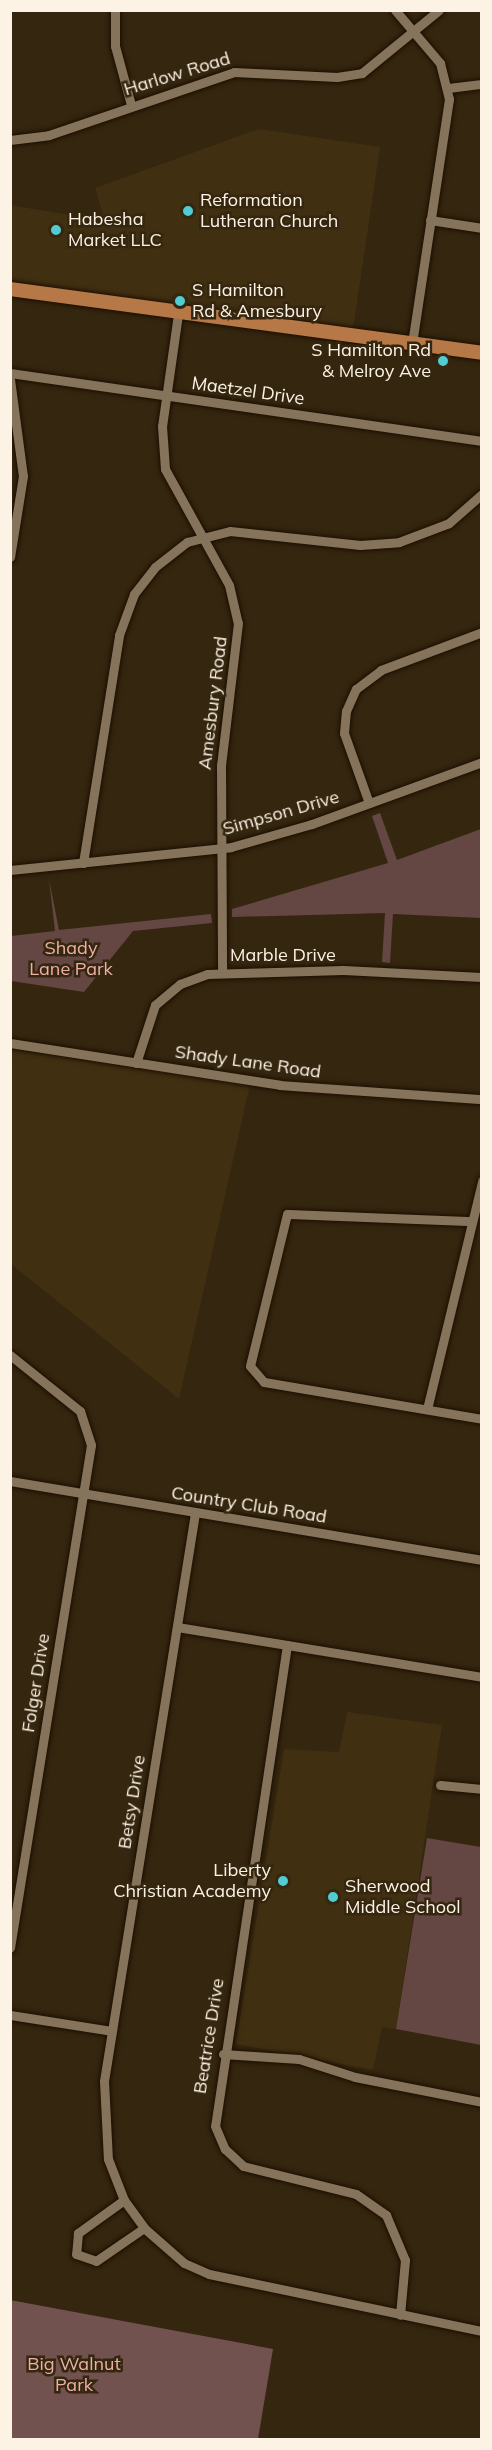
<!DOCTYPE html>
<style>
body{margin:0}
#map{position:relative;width:492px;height:2450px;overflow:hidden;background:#35260f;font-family:Mulish,sans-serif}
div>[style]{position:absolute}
.built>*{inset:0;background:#412f11}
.green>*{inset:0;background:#644642}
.forest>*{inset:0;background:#71524e}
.roads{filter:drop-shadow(0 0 2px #1c0f00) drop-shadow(0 0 2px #1c0f00)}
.minor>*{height:9px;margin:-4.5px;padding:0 4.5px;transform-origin:4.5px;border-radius:4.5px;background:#85745b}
.primary>*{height:14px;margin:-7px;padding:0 7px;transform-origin:7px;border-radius:7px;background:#b67847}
.dots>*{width:16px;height:16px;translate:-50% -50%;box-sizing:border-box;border:3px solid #35260f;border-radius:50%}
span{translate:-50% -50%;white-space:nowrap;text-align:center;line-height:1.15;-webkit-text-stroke:5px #35260f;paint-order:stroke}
.street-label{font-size:18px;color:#fcf3e5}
.poi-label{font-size:18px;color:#fcf3e5}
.left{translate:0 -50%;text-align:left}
.right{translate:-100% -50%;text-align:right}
.park-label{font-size:18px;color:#edb0a7}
.frame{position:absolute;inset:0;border:12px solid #fcf3e5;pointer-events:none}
</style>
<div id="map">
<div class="built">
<div style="clip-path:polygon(259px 129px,380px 147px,352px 336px,11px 291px,10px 205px,105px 221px,95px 188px)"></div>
<div style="clip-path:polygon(10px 1048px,250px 1085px,179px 1399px,11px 1264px)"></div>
<div style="clip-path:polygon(347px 1712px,442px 1725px,396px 2029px,382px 2027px,373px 2070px,236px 2044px,284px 1749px,339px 1752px)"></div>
</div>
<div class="green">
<div style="clip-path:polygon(380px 813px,397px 860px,481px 829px,481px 918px,393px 914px,390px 963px,382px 962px,385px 913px,232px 917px,232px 909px,388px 863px,372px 816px)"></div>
<div style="clip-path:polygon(49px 879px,59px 930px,211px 914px,212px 923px,133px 931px,84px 992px,11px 981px,11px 936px,55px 931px)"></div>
<div style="clip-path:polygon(427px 1838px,481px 1847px,481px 2045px,396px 2029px)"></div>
</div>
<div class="forest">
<div style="clip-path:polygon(10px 2300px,273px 2349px,258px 2439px,11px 2439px)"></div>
</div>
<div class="roads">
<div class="minor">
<div style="left:115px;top:10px;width:36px;rotate:90deg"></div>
<div style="left:115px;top:46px;width:61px;rotate:74.8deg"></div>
<div style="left:395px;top:10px;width:70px;rotate:49.7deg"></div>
<div style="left:440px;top:63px;width:37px;rotate:76deg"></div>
<div style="left:449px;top:99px;width:248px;rotate:98.6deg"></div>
<div style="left:448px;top:88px;width:34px;rotate:-7deg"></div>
<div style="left:10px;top:140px;width:39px;rotate:-7deg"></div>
<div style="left:49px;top:135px;width:195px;rotate:-18.8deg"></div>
<div style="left:234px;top:72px;width:103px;rotate:2.8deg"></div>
<div style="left:337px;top:77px;width:25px;rotate:-9deg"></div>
<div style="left:362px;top:73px;width:99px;rotate:-39.3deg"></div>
<div style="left:430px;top:220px;width:53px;rotate:8.7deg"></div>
<div style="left:178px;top:314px;width:113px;rotate:98.1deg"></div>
<div style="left:162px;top:426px;width:43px;rotate:86deg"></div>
<div style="left:165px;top:469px;width:132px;rotate:61.1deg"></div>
<div style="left:229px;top:585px;width:39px;rotate:77deg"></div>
<div style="left:238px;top:623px;width:143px;rotate:96.8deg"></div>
<div style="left:221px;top:765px;width:206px;rotate:89.7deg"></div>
<div style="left:10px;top:373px;width:477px;rotate:8.2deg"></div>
<div style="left:10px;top:379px;width:98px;rotate:82.4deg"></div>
<div style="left:23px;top:476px;width:82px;rotate:99.1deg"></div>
<div style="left:369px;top:803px;width:74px;rotate:-109.7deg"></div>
<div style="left:344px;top:733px;width:22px;rotate:-85deg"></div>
<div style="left:346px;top:711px;width:24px;rotate:-66deg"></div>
<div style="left:356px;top:689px;width:31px;rotate:-37deg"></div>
<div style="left:381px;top:670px;width:108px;rotate:-20.6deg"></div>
<div style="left:83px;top:863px;width:231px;rotate:-81deg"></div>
<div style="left:119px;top:635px;width:44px;rotate:-69.9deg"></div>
<div style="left:134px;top:594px;width:34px;rotate:-52deg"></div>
<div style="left:155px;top:567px;width:41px;rotate:-38deg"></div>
<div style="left:187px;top:542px;width:44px;rotate:-14.3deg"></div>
<div style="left:230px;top:531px;width:131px;rotate:6.1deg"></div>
<div style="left:360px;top:545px;width:39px;rotate:-4deg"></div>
<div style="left:399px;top:542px;width:53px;rotate:-20.8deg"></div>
<div style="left:449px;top:523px;width:44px;rotate:-41.3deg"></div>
<div style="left:10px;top:870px;width:222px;rotate:-5.9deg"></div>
<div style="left:231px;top:847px;width:84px;rotate:-15.9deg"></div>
<div style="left:312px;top:824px;width:181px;rotate:-20deg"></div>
<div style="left:10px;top:1043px;width:273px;rotate:8.8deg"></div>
<div style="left:280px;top:1085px;width:202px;rotate:4deg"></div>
<div style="left:136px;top:1063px;width:61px;rotate:-71.9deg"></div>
<div style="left:155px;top:1005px;width:33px;rotate:-40deg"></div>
<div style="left:180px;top:984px;width:29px;rotate:-20deg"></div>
<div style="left:207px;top:974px;width:136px;rotate:-1.7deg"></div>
<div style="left:343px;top:970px;width:139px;rotate:2.9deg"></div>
<div style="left:469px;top:1221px;width:182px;rotate:-177.8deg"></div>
<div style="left:287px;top:1214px;width:156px;rotate:103.7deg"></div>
<div style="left:250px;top:1366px;width:21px;rotate:49deg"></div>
<div style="left:264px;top:1382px;width:221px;rotate:9.6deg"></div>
<div style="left:10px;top:1355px;width:90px;rotate:38.7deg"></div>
<div style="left:80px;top:1411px;width:36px;rotate:72deg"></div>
<div style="left:91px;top:1445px;width:509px;rotate:99.15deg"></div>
<div style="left:427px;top:1409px;width:235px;rotate:-76.4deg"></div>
<div style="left:10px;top:1481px;width:479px;rotate:9.5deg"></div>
<div style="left:195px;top:1513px;width:575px;rotate:99.1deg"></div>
<div style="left:104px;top:2081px;width:78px;rotate:87.1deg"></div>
<div style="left:108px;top:2159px;width:44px;rotate:68.7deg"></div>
<div style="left:124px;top:2200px;width:34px;rotate:54deg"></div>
<div style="left:144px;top:2228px;width:53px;rotate:41.2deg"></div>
<div style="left:184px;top:2263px;width:27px;rotate:24deg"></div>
<div style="left:209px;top:2274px;width:279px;rotate:11.8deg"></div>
<div style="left:177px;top:1627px;width:309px;rotate:9.3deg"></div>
<div style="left:287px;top:1645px;width:486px;rotate:98.5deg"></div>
<div style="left:215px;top:2126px;width:25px;rotate:67deg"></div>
<div style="left:225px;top:2149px;width:25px;rotate:43deg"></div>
<div style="left:243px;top:2166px;width:116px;rotate:13.9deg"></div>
<div style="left:356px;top:2194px;width:37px;rotate:35deg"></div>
<div style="left:386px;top:2215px;width:49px;rotate:67.1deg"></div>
<div style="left:405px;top:2260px;width:55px;rotate:95.2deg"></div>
<div style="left:440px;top:1785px;width:42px;rotate:5.4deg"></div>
<div style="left:10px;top:2015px;width:103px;rotate:8.9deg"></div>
<div style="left:223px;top:2054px;width:76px;rotate:3.8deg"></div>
<div style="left:299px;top:2059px;width:59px;rotate:17.8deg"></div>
<div style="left:355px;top:2077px;width:129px;rotate:11.1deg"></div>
<div style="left:124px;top:2200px;width:57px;rotate:144.3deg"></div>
<div style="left:78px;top:2233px;width:21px;rotate:95deg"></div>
<div style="left:76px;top:2254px;width:21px;rotate:19deg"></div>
<div style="left:96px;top:2261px;width:58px;rotate:-34.5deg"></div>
</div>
<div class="primary">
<div style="left:10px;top:289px;width:476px;rotate:7.7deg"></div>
</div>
</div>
<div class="dots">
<div style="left:188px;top:211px;background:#51ccd2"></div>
<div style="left:56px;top:230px;background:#51ccd2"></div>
<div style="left:180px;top:301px;background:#51ccd2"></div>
<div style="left:443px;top:361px;background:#51ccd2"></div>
<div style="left:283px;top:1881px;background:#51ccd2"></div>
<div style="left:333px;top:1897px;background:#51ccd2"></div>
</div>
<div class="street-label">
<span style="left:177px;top:74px;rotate:-17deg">Harlow Road</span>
<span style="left:248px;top:391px;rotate:8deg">Maetzel Drive</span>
<span style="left:213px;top:703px;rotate:-83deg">Amesbury Road</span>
<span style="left:281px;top:813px;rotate:-16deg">Simpson Drive</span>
<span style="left:283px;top:955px">Marble Drive</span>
<span style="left:248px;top:1062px;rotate:8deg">Shady Lane Road</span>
<span style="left:249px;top:1505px;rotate:9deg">Country Club Road</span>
<span style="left:36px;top:1683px;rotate:-81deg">Folger Drive</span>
<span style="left:132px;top:1802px;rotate:-81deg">Betsy Drive</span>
<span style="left:209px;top:2036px;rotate:-81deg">Beatrice Drive</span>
</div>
<div class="poi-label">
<span class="left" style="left:200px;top:211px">Reformation<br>Lutheran Church</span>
<span class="left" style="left:68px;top:230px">Habesha<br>Market LLC</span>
<span class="left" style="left:192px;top:301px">S Hamilton<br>Rd &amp; Amesbury</span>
<span class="right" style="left:431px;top:361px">S Hamilton Rd<br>&amp; Melroy Ave</span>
<span class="right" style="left:271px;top:1881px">Liberty<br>Christian Academy</span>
<span class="left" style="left:345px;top:1897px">Sherwood<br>Middle School</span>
</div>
<div class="park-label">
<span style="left:71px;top:959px">Shady<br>Lane Park</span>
<span style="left:74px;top:2375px">Big Walnut<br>Park</span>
</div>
<div class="frame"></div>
</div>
